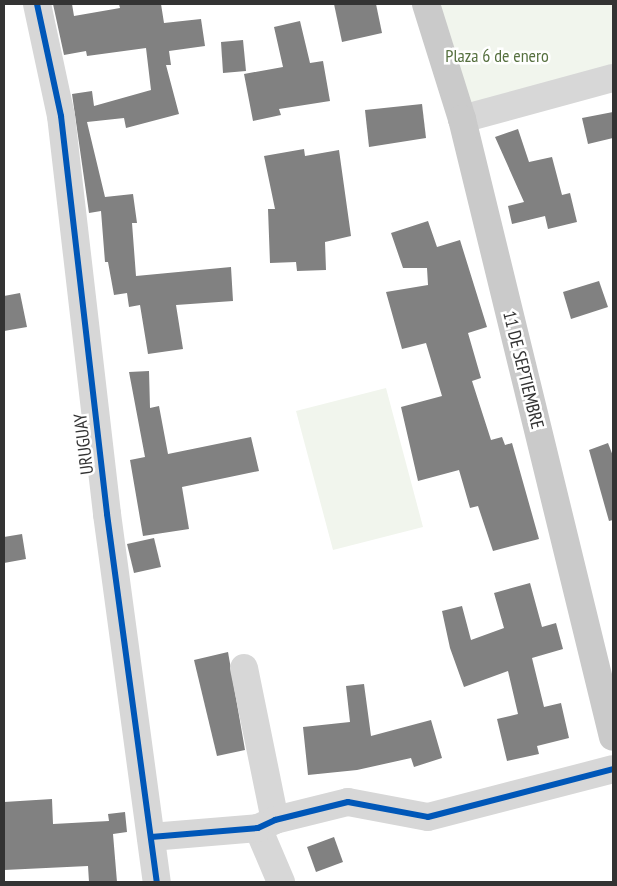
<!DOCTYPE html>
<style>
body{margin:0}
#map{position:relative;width:617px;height:886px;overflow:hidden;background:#fff;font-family:"PT Sans Narrow",sans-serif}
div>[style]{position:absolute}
.green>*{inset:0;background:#f1f5ed}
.building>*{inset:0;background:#818181}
.minor>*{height:28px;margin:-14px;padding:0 14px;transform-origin:14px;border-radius:14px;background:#d7d7d7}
.major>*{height:28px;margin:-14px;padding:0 14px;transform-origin:14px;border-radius:14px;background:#cacaca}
.cycleway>*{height:6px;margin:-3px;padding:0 3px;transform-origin:3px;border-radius:3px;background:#0057b8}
span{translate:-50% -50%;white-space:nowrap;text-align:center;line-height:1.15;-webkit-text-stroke:5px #fff;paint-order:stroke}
.park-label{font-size:18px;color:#56703f}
.street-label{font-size:18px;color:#333}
.frame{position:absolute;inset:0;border:5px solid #333;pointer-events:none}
</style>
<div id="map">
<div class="green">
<div style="clip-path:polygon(426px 4px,613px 4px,613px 78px,462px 119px)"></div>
<div style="clip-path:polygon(386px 388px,423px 527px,333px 550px,296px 411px)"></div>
</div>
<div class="building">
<div style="clip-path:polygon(53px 4px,72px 4px,74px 16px,120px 8px,119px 4px,161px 4px,164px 23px,201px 19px,205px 46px,169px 51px,171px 65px,166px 65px,179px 114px,126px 128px,124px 118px,87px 122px,105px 197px,133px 194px,137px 223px,132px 223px,136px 276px,231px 267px,233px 301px,176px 305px,183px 349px,148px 354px,140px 305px,129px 307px,127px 293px,114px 295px,108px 262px,105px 262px,101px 211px,89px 213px,72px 94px,92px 91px,94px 106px,151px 90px,146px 48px,87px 56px,86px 51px,64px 55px)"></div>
<div style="clip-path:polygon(334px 4px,376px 4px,382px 33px,342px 42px)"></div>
<div style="clip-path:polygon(300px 21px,310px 63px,323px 61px,330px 101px,279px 109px,281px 115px,253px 121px,244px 74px,283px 67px,274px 27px)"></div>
<div style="clip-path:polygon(243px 40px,246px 71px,223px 73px,221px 42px)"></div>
<div style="clip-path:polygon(422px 104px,426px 138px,369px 147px,365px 110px)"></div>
<div style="clip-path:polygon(613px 112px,613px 138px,588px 144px,582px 118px)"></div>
<div style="clip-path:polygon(518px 129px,529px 162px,552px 157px,562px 195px,570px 193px,577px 222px,548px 229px,545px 216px,512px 224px,508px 206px,524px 202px,495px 137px)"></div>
<div style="clip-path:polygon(304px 149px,305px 156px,339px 150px,351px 236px,325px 242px,326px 270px,297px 271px,296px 262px,270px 263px,268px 209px,275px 209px,264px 156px)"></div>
<div style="clip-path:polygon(428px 221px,437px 247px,460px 240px,487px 327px,468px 333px,481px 378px,472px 381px,491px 440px,502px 437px,505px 445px,512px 443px,539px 539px,493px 551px,478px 506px,470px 508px,459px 470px,418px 481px,401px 407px,442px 396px,426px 343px,402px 349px,386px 292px,428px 285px,427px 268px,403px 268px,391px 233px)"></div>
<div style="clip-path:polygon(599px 281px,608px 307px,571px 319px,563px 292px)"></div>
<div style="clip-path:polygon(20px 293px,27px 327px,4px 331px,4px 296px)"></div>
<div style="clip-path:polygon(149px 371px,150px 408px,159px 406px,168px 454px,251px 437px,259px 471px,182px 487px,189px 529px,143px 536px,130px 460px,145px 457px,129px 372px)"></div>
<div style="clip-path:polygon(608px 443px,613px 456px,613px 520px,609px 521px,589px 450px)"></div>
<div style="clip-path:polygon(22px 534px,26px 559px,4px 563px,4px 537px)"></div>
<div style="clip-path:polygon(154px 538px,161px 567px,134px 573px,127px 544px)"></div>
<div style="clip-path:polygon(530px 583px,542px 627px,556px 623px,563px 649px,532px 658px,544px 707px,561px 703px,569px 738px,537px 746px,539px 754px,507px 761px,497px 719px,518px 714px,508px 671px,464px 687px,450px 648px,442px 611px,462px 606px,471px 640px,504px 628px,494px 593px)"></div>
<div style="clip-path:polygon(228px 652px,245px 750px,217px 756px,194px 660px)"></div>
<div style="clip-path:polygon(364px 684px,371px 736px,431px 720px,442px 758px,414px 767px,411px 758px,357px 770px,308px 775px,303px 727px,350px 722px,346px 686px)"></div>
<div style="clip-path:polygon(52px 799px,53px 824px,109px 821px,108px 814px,125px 812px,127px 832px,113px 834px,117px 882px,89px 882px,88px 866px,4px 870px,4px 802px)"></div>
<div style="clip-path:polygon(334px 837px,343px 862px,316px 872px,307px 847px)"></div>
</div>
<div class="minor">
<div style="left:37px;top:4px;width:115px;rotate:77.9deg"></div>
<div style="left:61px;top:116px;width:401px;rotate:83.4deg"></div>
<div style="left:107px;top:514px;width:371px;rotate:82.3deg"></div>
<div style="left:462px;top:119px;width:156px;rotate:-15.2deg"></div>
<div style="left:244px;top:668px;width:155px;rotate:78.5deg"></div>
<div style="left:258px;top:828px;width:59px;rotate:66.9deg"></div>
<div style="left:151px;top:837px;width:107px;rotate:-4.8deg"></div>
<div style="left:258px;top:828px;width:19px;rotate:-25deg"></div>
<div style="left:275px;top:820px;width:75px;rotate:-13.9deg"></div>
<div style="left:348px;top:802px;width:81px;rotate:10.6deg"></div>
<div style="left:428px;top:817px;width:191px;rotate:-14.5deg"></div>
</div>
<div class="major">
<div style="left:426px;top:4px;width:121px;rotate:72.6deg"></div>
<div style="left:462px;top:119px;width:636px;rotate:76.27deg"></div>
</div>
<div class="cycleway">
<div style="left:37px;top:4px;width:115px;rotate:77.9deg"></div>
<div style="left:61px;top:116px;width:401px;rotate:83.4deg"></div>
<div style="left:107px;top:514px;width:371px;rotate:82.3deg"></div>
<div style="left:151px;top:837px;width:107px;rotate:-4.8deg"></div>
<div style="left:258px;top:828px;width:19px;rotate:-25deg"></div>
<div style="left:275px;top:820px;width:75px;rotate:-13.9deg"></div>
<div style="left:348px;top:802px;width:81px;rotate:10.6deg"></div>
<div style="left:428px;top:817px;width:191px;rotate:-14.5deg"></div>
</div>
<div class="park-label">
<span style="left:497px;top:56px">Plaza 6 de enero</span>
</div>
<div class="street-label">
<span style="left:523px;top:370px;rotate:76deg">11 DE SEPTIEMBRE</span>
<span style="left:84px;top:444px;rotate:-97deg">URUGUAY</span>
</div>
<div class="frame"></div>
</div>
